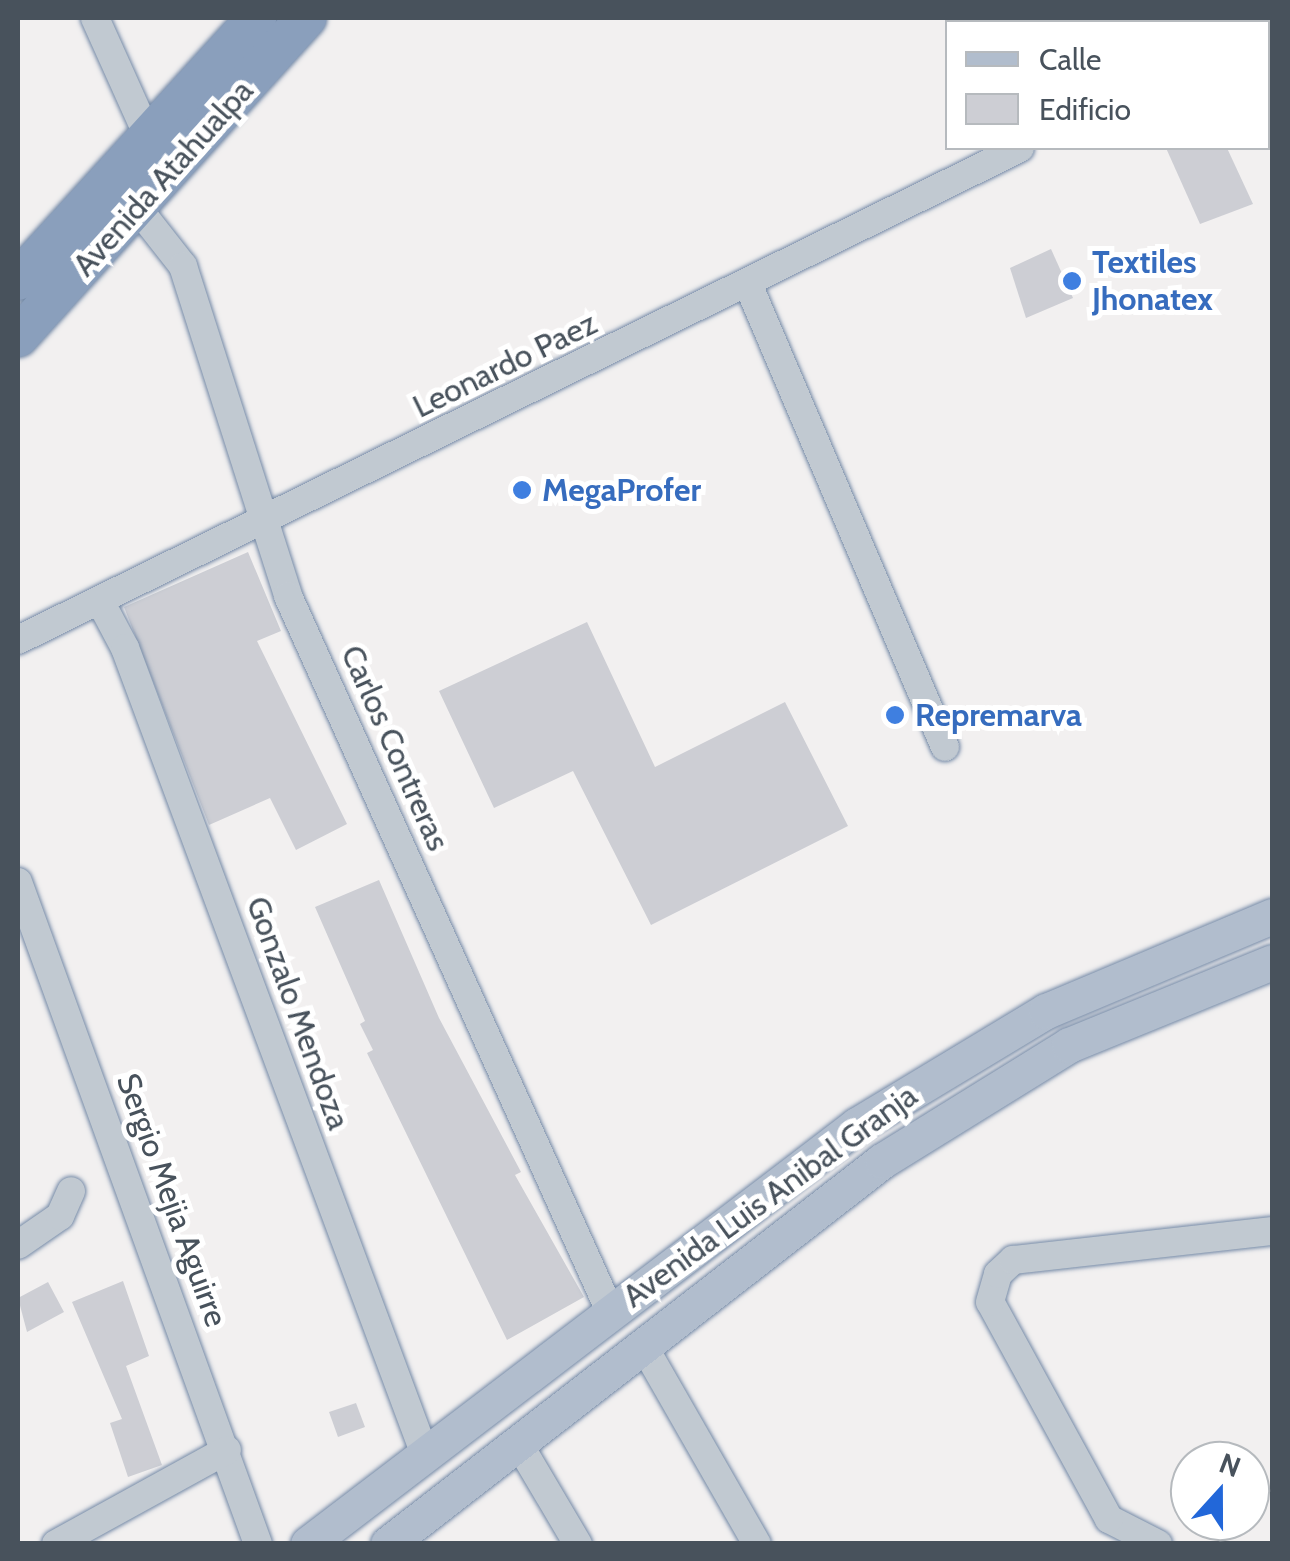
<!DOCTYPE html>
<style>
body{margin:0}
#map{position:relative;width:1290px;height:1561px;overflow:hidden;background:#f2f0f0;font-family:Cabin,sans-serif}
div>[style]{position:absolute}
.building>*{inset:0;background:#cdced4}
.roads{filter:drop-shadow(0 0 2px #758aa7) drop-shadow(0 0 2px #758aa7)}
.minor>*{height:28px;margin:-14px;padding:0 14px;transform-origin:14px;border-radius:14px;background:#c1c9d1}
.major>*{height:35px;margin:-17.5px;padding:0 17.5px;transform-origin:17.5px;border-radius:17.5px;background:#b1bdcd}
.highway>*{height:40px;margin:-20px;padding:0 20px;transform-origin:20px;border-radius:20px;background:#8a9fbc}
.dots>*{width:28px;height:28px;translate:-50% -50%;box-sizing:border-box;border:5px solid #fff;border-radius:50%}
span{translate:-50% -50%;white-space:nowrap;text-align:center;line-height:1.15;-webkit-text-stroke:10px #fff;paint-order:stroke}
.street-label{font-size:32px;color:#48525c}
.shop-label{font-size:32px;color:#366cbe;font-weight:700}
.left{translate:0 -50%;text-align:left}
.frame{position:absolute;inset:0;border:20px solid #48525c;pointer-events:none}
.legend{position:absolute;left:945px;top:20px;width:325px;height:130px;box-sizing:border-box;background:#fff;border:2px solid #b6babe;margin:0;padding:12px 18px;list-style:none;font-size:30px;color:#48525c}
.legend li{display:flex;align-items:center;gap:20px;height:50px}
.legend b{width:50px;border:2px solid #b6babe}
.north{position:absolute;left:1170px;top:1441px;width:100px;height:100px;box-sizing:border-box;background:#fff;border:2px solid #b6babe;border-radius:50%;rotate:21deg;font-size:28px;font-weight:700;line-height:40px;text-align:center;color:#48525c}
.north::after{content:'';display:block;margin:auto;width:35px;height:45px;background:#2267d9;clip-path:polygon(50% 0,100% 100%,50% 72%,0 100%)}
</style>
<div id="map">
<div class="building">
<div style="clip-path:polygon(1166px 148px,1227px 148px,1253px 204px,1200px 224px)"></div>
<div style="clip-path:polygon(1051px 249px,1073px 298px,1026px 318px,1010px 268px)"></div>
<div style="clip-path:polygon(248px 552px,281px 631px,257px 641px,347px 824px,296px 850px,270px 798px,209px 825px,124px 607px)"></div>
<div style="clip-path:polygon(587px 622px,655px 767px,785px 702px,848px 826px,651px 925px,573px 771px,494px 808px,439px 691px)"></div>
<div style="clip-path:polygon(379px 880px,439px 1018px,521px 1172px,515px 1175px,584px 1297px,507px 1340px,367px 1053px,373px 1050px,360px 1024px,365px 1021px,315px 907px)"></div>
<div style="clip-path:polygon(123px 1281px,149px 1356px,126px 1366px,162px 1465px,128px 1477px,110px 1423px,122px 1419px,72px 1302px)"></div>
<div style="clip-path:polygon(48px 1282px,64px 1312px,27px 1332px,18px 1298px)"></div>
<div style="clip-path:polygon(356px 1403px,365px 1427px,338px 1437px,329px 1412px)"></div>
</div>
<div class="roads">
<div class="minor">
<div style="left:95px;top:18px;width:129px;rotate:65.8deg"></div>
<div style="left:1177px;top:18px;width:5px;rotate:53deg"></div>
<div style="left:1268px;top:24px;width:4px;rotate:-27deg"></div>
<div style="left:139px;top:210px;width:71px;rotate:51.8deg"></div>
<div style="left:183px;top:266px;width:346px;rotate:72.3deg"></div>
<div style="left:288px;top:596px;width:784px;rotate:65.76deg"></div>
<div style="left:748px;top:284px;width:503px;rotate:66.95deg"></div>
<div style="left:100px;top:601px;width:53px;rotate:62deg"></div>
<div style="left:125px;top:648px;width:858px;rotate:69.6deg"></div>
<div style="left:18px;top:640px;width:1116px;rotate:-26.15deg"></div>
<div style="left:18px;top:882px;width:704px;rotate:70.07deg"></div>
<div style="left:18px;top:1245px;width:51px;rotate:-34.6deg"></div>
<div style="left:60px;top:1216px;width:27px;rotate:-66deg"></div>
<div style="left:643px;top:1345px;width:229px;rotate:60.2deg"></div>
<div style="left:517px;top:1441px;width:120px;rotate:59.4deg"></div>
<div style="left:56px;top:1544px;width:195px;rotate:-28.8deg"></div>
<div style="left:1158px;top:1544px;width:55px;rotate:-153deg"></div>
<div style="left:1109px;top:1519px;width:247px;rotate:-118.7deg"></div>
<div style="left:990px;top:1302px;width:29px;rotate:-74deg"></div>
<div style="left:998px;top:1274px;width:21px;rotate:-43deg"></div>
<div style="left:1013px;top:1260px;width:261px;rotate:-6.4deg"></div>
</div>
<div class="major">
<div style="left:308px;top:1544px;width:691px;rotate:-37.35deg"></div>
<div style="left:857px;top:1125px;width:221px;rotate:-31.1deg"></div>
<div style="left:1046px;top:1011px;width:245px;rotate:-22.8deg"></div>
<div style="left:388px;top:1544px;width:625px;rotate:-37.79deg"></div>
<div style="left:882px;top:1161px;width:220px;rotate:-31.8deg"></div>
<div style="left:1069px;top:1045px;width:219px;rotate:-22.2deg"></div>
</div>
<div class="highway">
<div style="left:18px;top:280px;width:354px;rotate:-47.7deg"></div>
<div style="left:18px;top:337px;width:430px;rotate:-47.9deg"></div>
</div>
</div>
<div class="dots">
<div style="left:1072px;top:281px;background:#3f7fe0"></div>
<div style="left:522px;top:490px;background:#3f7fe0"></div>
<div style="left:895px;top:715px;background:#3f7fe0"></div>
</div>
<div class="street-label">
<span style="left:163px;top:178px;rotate:-48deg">Avenida Atahualpa</span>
<span style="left:505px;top:365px;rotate:-26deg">Leonardo Paez</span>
<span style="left:395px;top:748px;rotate:66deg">Carlos Contreras</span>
<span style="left:298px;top:1013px;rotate:70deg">Gonzalo Mendoza</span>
<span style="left:770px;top:1196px;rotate:-36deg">Avenida Luis Anibal Granja</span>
<span style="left:172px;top:1200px;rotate:70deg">Sergio Mejia Aguirre</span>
</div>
<div class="shop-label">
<span class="left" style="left:1092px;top:281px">Textiles<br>Jhonatex</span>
<span class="left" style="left:542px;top:490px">MegaProfer</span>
<span class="left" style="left:915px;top:715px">Repremarva</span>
</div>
<div class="frame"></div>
<ul class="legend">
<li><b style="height:12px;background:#b1bdcd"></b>Calle</li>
<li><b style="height:28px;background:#cdced4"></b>Edificio</li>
</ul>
<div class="north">N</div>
</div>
